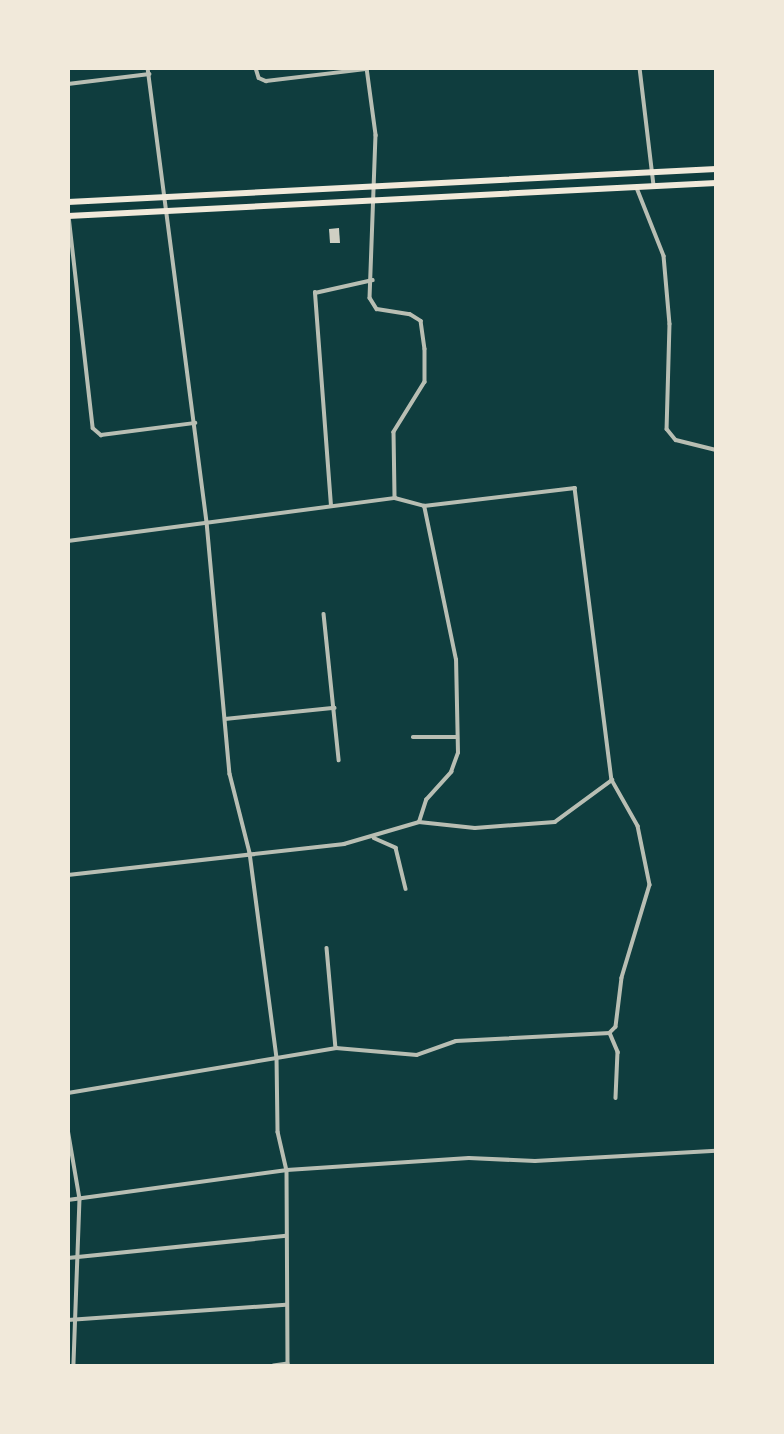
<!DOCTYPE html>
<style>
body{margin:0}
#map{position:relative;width:784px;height:1434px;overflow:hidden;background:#0f3d3e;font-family:"PT Sans Narrow",sans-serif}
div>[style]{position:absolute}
.building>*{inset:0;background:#cfcfc3}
.minor>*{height:3.5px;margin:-1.75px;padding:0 1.75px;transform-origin:1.75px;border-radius:1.75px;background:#b8beb3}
.primary>*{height:6px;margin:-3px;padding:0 3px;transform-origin:3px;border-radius:3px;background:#f1e9da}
span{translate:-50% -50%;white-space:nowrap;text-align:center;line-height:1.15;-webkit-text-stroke:7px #f1e9da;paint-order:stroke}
.frame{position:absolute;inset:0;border:70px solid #f1e9da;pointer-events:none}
</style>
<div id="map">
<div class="building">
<div style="clip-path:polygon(339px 228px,340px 243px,330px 243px,329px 229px)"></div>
</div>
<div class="minor">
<div style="left:148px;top:68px;width:458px;rotate:82.6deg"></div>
<div style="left:207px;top:522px;width:253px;rotate:84.8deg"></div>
<div style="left:230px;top:774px;width:81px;rotate:75.8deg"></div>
<div style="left:250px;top:853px;width:206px;rotate:82.5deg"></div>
<div style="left:277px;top:1057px;width:75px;rotate:89.2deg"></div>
<div style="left:278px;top:1132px;width:39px;rotate:77deg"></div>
<div style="left:287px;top:1170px;width:194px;rotate:89.7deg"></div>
<div style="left:288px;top:1364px;width:14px;rotate:172deg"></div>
<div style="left:256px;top:68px;width:10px;rotate:73deg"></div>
<div style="left:259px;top:78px;width:8px;rotate:23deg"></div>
<div style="left:266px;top:81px;width:102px;rotate:-6.8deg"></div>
<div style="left:367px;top:68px;width:68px;rotate:82.3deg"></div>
<div style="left:376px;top:135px;width:163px;rotate:92.1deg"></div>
<div style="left:370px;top:298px;width:13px;rotate:58deg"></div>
<div style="left:377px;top:309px;width:33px;rotate:9deg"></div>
<div style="left:410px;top:314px;width:13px;rotate:32deg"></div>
<div style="left:421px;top:321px;width:28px;rotate:82deg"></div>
<div style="left:425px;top:349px;width:33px;rotate:90deg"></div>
<div style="left:425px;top:382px;width:59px;rotate:121.8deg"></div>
<div style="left:394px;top:432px;width:66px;rotate:89.1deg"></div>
<div style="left:640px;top:68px;width:119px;rotate:83.2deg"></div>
<div style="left:68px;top:84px;width:82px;rotate:-7deg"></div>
<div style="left:637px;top:188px;width:73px;rotate:68.3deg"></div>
<div style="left:664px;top:256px;width:68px;rotate:85deg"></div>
<div style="left:670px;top:324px;width:105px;rotate:91.6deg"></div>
<div style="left:667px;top:429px;width:14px;rotate:51deg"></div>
<div style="left:676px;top:440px;width:41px;rotate:14deg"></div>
<div style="left:69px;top:216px;width:213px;rotate:83.5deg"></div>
<div style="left:93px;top:428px;width:11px;rotate:41deg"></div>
<div style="left:101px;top:435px;width:95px;rotate:-7.3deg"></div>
<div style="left:331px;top:506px;width:214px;rotate:-94.3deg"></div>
<div style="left:315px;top:293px;width:59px;rotate:-12.6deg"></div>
<div style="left:68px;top:541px;width:330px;rotate:-7.5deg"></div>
<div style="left:395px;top:498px;width:30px;rotate:15deg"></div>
<div style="left:424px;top:506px;width:152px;rotate:-6.8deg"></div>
<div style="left:575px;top:488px;width:294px;rotate:82.8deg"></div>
<div style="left:612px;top:780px;width:53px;rotate:60.5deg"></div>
<div style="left:638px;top:826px;width:60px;rotate:78.5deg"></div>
<div style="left:650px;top:885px;width:97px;rotate:106.8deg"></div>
<div style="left:622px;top:978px;width:49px;rotate:97deg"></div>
<div style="left:616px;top:1027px;width:8px;rotate:135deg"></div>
<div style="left:324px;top:614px;width:147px;rotate:84.1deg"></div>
<div style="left:225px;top:719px;width:110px;rotate:-5.8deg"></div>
<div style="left:413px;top:737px;width:44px"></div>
<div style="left:419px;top:822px;width:23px;rotate:-72deg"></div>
<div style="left:426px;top:800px;width:38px;rotate:-48deg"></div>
<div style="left:451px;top:772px;width:20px;rotate:-70deg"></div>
<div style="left:458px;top:753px;width:93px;rotate:-91.2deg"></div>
<div style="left:456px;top:660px;width:157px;rotate:-101.7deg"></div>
<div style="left:374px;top:838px;width:24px;rotate:24deg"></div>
<div style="left:396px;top:848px;width:42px;rotate:76.3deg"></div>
<div style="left:68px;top:875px;width:278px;rotate:-6.4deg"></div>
<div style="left:344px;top:844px;width:78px;rotate:-16.3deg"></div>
<div style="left:419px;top:822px;width:56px;rotate:6.1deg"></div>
<div style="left:475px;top:828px;width:80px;rotate:-4.3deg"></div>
<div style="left:555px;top:822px;width:71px;rotate:-36.4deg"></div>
<div style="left:327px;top:948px;width:100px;rotate:84.9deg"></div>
<div style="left:610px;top:1033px;width:21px;rotate:67deg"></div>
<div style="left:618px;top:1052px;width:46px;rotate:92.5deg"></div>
<div style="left:68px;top:1093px;width:272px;rotate:-9.5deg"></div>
<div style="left:336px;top:1048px;width:81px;rotate:4.9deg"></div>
<div style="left:417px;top:1055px;width:41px;rotate:-19.7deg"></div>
<div style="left:456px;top:1041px;width:154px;rotate:-3deg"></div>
<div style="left:68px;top:1129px;width:71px;rotate:80.3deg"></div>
<div style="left:80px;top:1199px;width:167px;rotate:92.1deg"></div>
<div style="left:68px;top:1200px;width:221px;rotate:-7.8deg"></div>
<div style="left:287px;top:1170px;width:182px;rotate:-3.8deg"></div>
<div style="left:469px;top:1158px;width:66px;rotate:2.6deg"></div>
<div style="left:535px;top:1161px;width:181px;rotate:-3.2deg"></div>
<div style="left:68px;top:1258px;width:219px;rotate:-5.8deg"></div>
<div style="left:68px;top:1320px;width:218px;rotate:-4deg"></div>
</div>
<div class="primary">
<div style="left:68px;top:202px;width:649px;rotate:-2.92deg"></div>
<div style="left:68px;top:216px;width:649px;rotate:-2.92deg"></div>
</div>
<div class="frame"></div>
</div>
